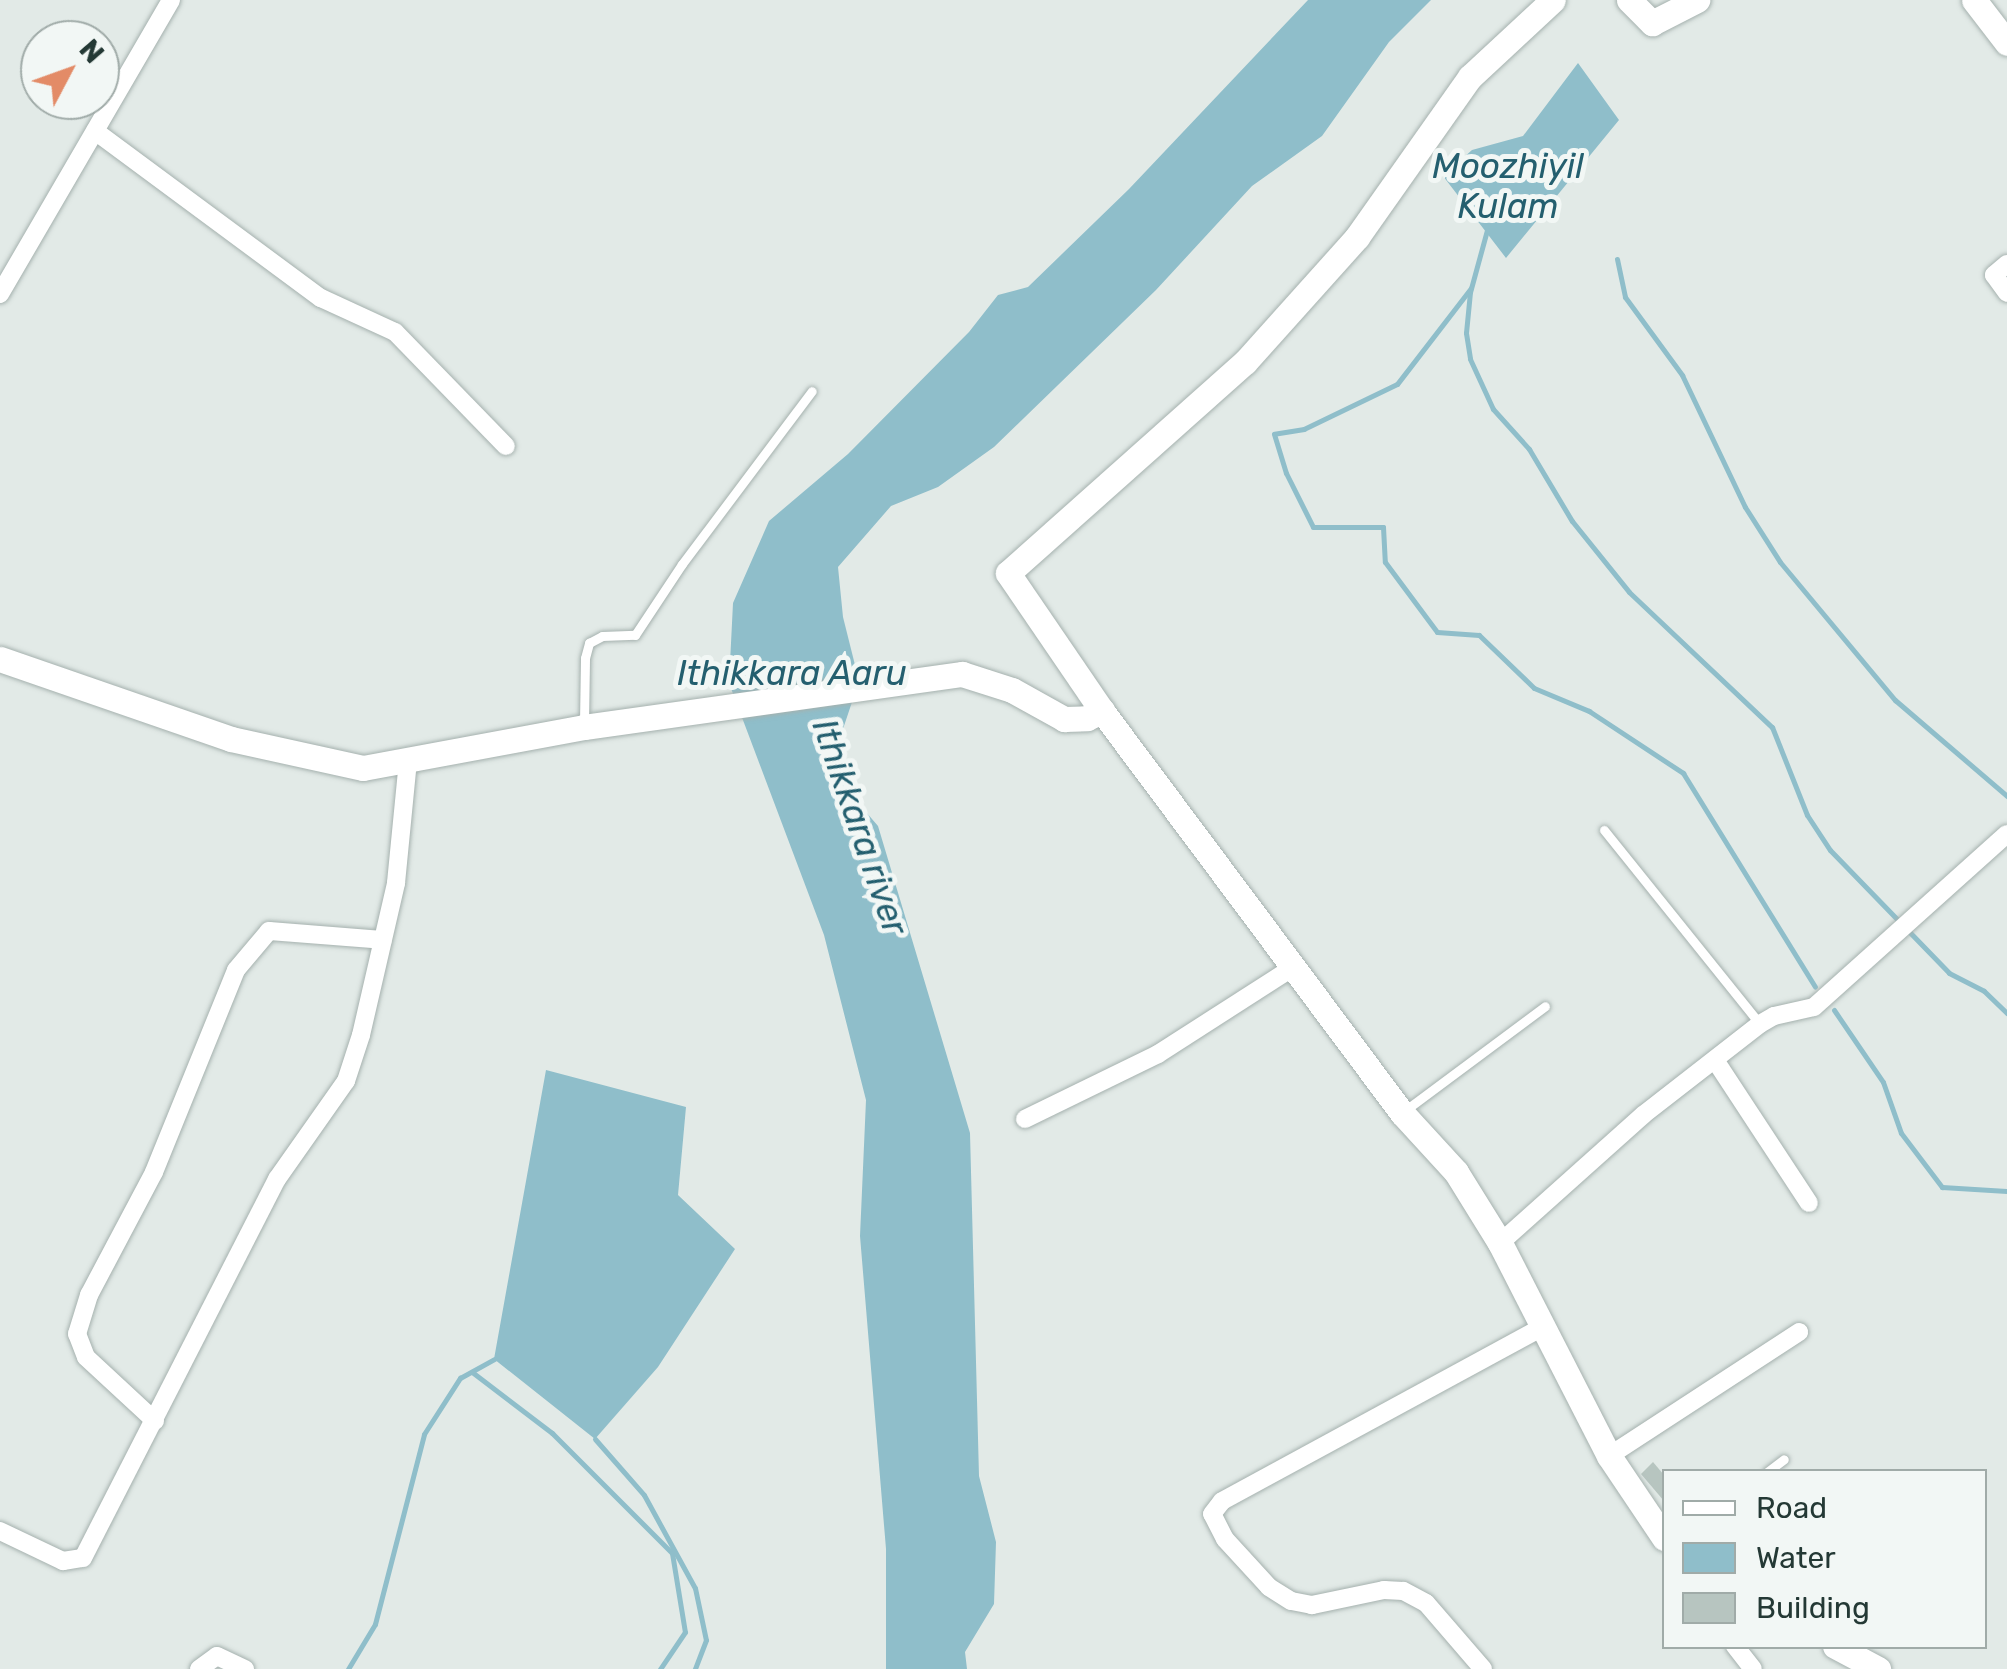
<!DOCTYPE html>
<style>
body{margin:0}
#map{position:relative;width:2007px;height:1669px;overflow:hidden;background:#e2eae7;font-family:Rubik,sans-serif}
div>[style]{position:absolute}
.water>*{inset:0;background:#8fbeca}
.stream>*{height:5px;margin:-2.5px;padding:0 2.5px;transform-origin:2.5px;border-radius:2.5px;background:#8fbeca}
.building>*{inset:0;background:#b7c5c0}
.roads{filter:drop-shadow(0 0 2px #a5b1ae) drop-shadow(0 0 2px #a5b1ae)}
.lane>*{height:9px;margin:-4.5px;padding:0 4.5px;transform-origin:4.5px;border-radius:4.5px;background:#fff}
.street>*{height:18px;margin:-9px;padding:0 9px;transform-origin:9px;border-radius:9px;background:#fff}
.secondary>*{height:25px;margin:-12.5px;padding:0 12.5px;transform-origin:12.5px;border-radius:12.5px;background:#fff}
span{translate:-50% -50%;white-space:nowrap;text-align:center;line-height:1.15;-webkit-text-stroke:10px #f2f7f5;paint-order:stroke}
.water-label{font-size:35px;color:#245f6f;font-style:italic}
.legend{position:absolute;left:1662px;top:1469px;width:325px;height:180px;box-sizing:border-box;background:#f2f7f5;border:2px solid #a0aba8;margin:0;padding:12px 18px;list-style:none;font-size:30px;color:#243935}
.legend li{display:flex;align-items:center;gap:20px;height:50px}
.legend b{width:50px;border:2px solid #a0aba8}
.north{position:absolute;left:20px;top:20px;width:100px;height:100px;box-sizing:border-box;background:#f2f7f5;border:2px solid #a0aba8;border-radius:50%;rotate:49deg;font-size:28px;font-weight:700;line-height:40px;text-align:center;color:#243935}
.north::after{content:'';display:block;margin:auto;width:35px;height:45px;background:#e38b67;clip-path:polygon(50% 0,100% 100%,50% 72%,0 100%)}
</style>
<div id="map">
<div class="water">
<div style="clip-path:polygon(1308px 0,1431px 0,1389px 42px,1322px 136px,1252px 186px,1156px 290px,994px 447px,938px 487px,891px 506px,838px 567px,843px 617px,859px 681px,841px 735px,848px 791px,878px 826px,970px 1133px,979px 1476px,996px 1542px,994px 1604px,965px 1652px,967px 1669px,886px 1669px,886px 1549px,860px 1236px,866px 1100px,824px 935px,729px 683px,733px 603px,769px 521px,848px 454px,969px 332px,998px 295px,1028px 287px,1129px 189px)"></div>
<div style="clip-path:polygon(1578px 63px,1619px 120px,1506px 258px,1443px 176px,1472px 150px,1523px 136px)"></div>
<div style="clip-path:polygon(546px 1070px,686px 1107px,678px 1195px,735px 1249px,658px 1367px,595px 1439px,494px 1359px)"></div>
</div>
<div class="stream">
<div style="left:1487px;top:230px;width:64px;rotate:105.3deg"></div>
<div style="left:1470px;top:292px;width:41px;rotate:95.6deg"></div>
<div style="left:1466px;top:333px;width:26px;rotate:81deg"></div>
<div style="left:1470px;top:359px;width:55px;rotate:65.3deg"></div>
<div style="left:1493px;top:409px;width:54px;rotate:48deg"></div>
<div style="left:1529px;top:449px;width:84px;rotate:59.2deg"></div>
<div style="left:1572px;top:521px;width:91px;rotate:51.2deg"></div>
<div style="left:1629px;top:592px;width:197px;rotate:43.4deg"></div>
<div style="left:1772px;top:727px;width:95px;rotate:68.3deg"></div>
<div style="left:1807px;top:815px;width:42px;rotate:56.7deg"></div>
<div style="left:1830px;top:850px;width:171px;rotate:45.9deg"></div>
<div style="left:1949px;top:973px;width:39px;rotate:27deg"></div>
<div style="left:1984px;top:991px;width:32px;rotate:44deg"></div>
<div style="left:1617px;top:259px;width:39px;rotate:78deg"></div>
<div style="left:1625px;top:297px;width:97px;rotate:53.8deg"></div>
<div style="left:1682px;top:375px;width:146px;rotate:64.5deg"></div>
<div style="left:1745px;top:507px;width:65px;rotate:57.5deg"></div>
<div style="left:1780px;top:562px;width:180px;rotate:50.2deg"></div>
<div style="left:1895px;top:700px;width:148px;rotate:40.6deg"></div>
<div style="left:1471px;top:288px;width:121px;rotate:127.6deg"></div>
<div style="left:1397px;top:384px;width:103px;rotate:154.2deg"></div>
<div style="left:1304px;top:429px;width:30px;rotate:171deg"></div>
<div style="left:1274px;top:434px;width:41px;rotate:72.9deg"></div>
<div style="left:1286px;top:473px;width:60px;rotate:63.4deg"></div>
<div style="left:1313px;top:527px;width:70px"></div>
<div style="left:1383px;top:527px;width:35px;rotate:87deg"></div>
<div style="left:1385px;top:562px;width:87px;rotate:53.4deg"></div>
<div style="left:1437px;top:632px;width:42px;rotate:4.1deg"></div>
<div style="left:1479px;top:635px;width:76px;rotate:43.9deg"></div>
<div style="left:1534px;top:688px;width:60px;rotate:22.7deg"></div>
<div style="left:1589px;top:711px;width:113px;rotate:33.4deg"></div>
<div style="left:1683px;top:773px;width:251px;rotate:58.3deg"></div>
<div style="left:1834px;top:1010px;width:87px;rotate:55.8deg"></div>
<div style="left:1883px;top:1082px;width:54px;rotate:70.6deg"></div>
<div style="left:1901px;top:1133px;width:68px;rotate:52.8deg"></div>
<div style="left:1942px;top:1187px;width:65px;rotate:3.5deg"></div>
<div style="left:472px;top:1372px;width:101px;rotate:37.3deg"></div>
<div style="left:552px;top:1433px;width:170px;rotate:45deg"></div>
<div style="left:672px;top:1553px;width:80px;rotate:80.7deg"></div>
<div style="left:685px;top:1632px;width:45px;rotate:124deg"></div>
<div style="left:595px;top:1439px;width:74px;rotate:48.8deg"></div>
<div style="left:644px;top:1495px;width:106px;rotate:61.3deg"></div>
<div style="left:695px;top:1588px;width:53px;rotate:78.1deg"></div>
<div style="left:706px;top:1640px;width:31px;rotate:111deg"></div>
<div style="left:348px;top:1669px;width:52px;rotate:-59deg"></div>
<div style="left:375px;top:1624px;width:196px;rotate:-75.5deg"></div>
<div style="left:424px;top:1434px;width:67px;rotate:-57.3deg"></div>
<div style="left:460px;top:1378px;width:39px;rotate:-29deg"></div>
</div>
<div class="building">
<div style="clip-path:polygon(1653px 1462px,1664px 1475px,1664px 1501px,1641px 1474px)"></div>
</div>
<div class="roads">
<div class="lane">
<div style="left:584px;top:723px;width:65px;rotate:-89.1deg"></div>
<div style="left:585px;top:658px;width:16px;rotate:-75deg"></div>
<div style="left:589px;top:643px;width:15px;rotate:-28deg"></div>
<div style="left:602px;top:636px;width:33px;rotate:-2deg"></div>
<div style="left:635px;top:635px;width:85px;rotate:-56.5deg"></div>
<div style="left:682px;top:564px;width:216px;rotate:-53.1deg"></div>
<div style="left:1604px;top:830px;width:249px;rotate:51.2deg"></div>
<div style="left:1403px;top:1112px;width:177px;rotate:-36.7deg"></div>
<div style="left:1767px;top:1472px;width:21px;rotate:-37deg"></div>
</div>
<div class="street">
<div style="left:95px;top:131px;width:281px;rotate:36.5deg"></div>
<div style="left:321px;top:298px;width:81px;rotate:24.7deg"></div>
<div style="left:395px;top:332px;width:159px;rotate:45.8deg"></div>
<div style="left:2007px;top:264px;width:17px;rotate:140deg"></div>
<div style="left:1994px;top:275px;width:22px;rotate:54deg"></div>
<div style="left:0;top:294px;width:340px;rotate:-59.8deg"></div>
<div style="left:1715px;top:1060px;width:171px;rotate:56.7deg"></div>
<div style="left:1025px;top:1119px;width:148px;rotate:-26deg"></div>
<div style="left:1158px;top:1054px;width:159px;rotate:-32.7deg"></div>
<div style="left:1500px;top:1243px;width:192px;rotate:-41.8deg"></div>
<div style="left:1643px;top:1115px;width:148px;rotate:-37.9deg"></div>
<div style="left:1760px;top:1024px;width:16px;rotate:-30deg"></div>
<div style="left:1774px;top:1016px;width:41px;rotate:-12.7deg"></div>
<div style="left:1814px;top:1007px;width:259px;rotate:-41.9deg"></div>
<div style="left:155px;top:1421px;width:94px;rotate:-137.2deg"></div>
<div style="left:86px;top:1357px;width:25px;rotate:-111deg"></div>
<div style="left:77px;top:1334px;width:41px;rotate:-72.9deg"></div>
<div style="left:89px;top:1295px;width:139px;rotate:-62.1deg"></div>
<div style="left:154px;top:1172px;width:218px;rotate:-67.9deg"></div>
<div style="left:236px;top:970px;width:51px;rotate:-49.8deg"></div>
<div style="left:269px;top:931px;width:114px;rotate:4.5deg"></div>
<div style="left:1609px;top:1456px;width:227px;rotate:-33.1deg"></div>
<div style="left:0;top:1531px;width:70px;rotate:25.5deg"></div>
<div style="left:63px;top:1561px;width:20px;rotate:-9deg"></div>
<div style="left:83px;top:1558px;width:426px;rotate:-62.9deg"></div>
<div style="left:277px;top:1179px;width:120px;rotate:-54.9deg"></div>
<div style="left:346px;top:1081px;width:48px;rotate:-71.9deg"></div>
<div style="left:361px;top:1035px;width:156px;rotate:-77deg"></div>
<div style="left:396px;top:883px;width:124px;rotate:-84.4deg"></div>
<div style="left:1735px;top:1646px;width:29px;rotate:52deg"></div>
<div style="left:199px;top:1669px;width:22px;rotate:-36deg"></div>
<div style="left:217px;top:1656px;width:31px;rotate:25deg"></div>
<div style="left:1483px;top:1669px;width:87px;rotate:-130.8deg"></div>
<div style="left:1426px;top:1603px;width:26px;rotate:-152deg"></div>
<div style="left:1403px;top:1591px;width:19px;rotate:-177deg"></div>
<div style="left:1384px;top:1590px;width:74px;rotate:168.2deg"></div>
<div style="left:1312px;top:1605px;width:21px;rotate:-169deg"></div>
<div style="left:1291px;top:1601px;width:26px;rotate:-148deg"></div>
<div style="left:1269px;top:1587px;width:65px;rotate:-132.5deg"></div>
<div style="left:1225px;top:1539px;width:28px;rotate:-117deg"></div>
<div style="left:1212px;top:1514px;width:16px;rotate:-52deg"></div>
<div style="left:1222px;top:1501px;width:362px;rotate:-28.5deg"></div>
</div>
<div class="secondary">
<div style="left:1629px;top:0;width:33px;rotate:45deg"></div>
<div style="left:1652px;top:23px;width:51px;rotate:-27.1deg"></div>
<div style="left:1974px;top:0;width:54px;rotate:52.5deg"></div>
<div style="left:0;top:659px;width:244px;rotate:19.1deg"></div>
<div style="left:231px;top:739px;width:135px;rotate:12.4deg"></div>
<div style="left:363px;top:768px;width:225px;rotate:-10.5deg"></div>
<div style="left:584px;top:727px;width:382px;rotate:-8deg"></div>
<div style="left:962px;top:674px;width:52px;rotate:17.7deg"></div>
<div style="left:1012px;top:690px;width:60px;rotate:29.1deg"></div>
<div style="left:1064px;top:719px;width:23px;rotate:-2deg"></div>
<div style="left:1087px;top:718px;width:17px;rotate:-25deg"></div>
<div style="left:1102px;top:711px;width:167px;rotate:-124.3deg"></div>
<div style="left:1008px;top:573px;width:317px;rotate:-41.7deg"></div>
<div style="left:1245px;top:362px;width:168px;rotate:-48.1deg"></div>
<div style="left:1357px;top:237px;width:196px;rotate:-54.8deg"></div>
<div style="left:1470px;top:77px;width:113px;rotate:-42.9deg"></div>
<div style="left:1102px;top:711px;width:502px;rotate:53.27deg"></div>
<div style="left:1402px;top:1113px;width:80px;rotate:47.5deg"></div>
<div style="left:1456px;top:1172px;width:84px;rotate:58.2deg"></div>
<div style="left:1500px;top:1243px;width:239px;rotate:62.9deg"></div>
<div style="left:1609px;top:1456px;width:99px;rotate:56.1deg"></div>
<div style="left:1835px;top:1646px;width:49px;rotate:28.1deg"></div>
</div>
</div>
<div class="water-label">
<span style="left:1508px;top:186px">Moozhiyil<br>Kulam</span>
<span style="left:792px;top:673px">Ithikkara Aaru</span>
<span style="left:860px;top:827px;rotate:71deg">Ithikkara river</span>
</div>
<ul class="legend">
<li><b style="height:12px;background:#fff"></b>Road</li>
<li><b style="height:28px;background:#8fbeca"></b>Water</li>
<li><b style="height:28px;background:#b7c5c0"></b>Building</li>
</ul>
<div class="north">N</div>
</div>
